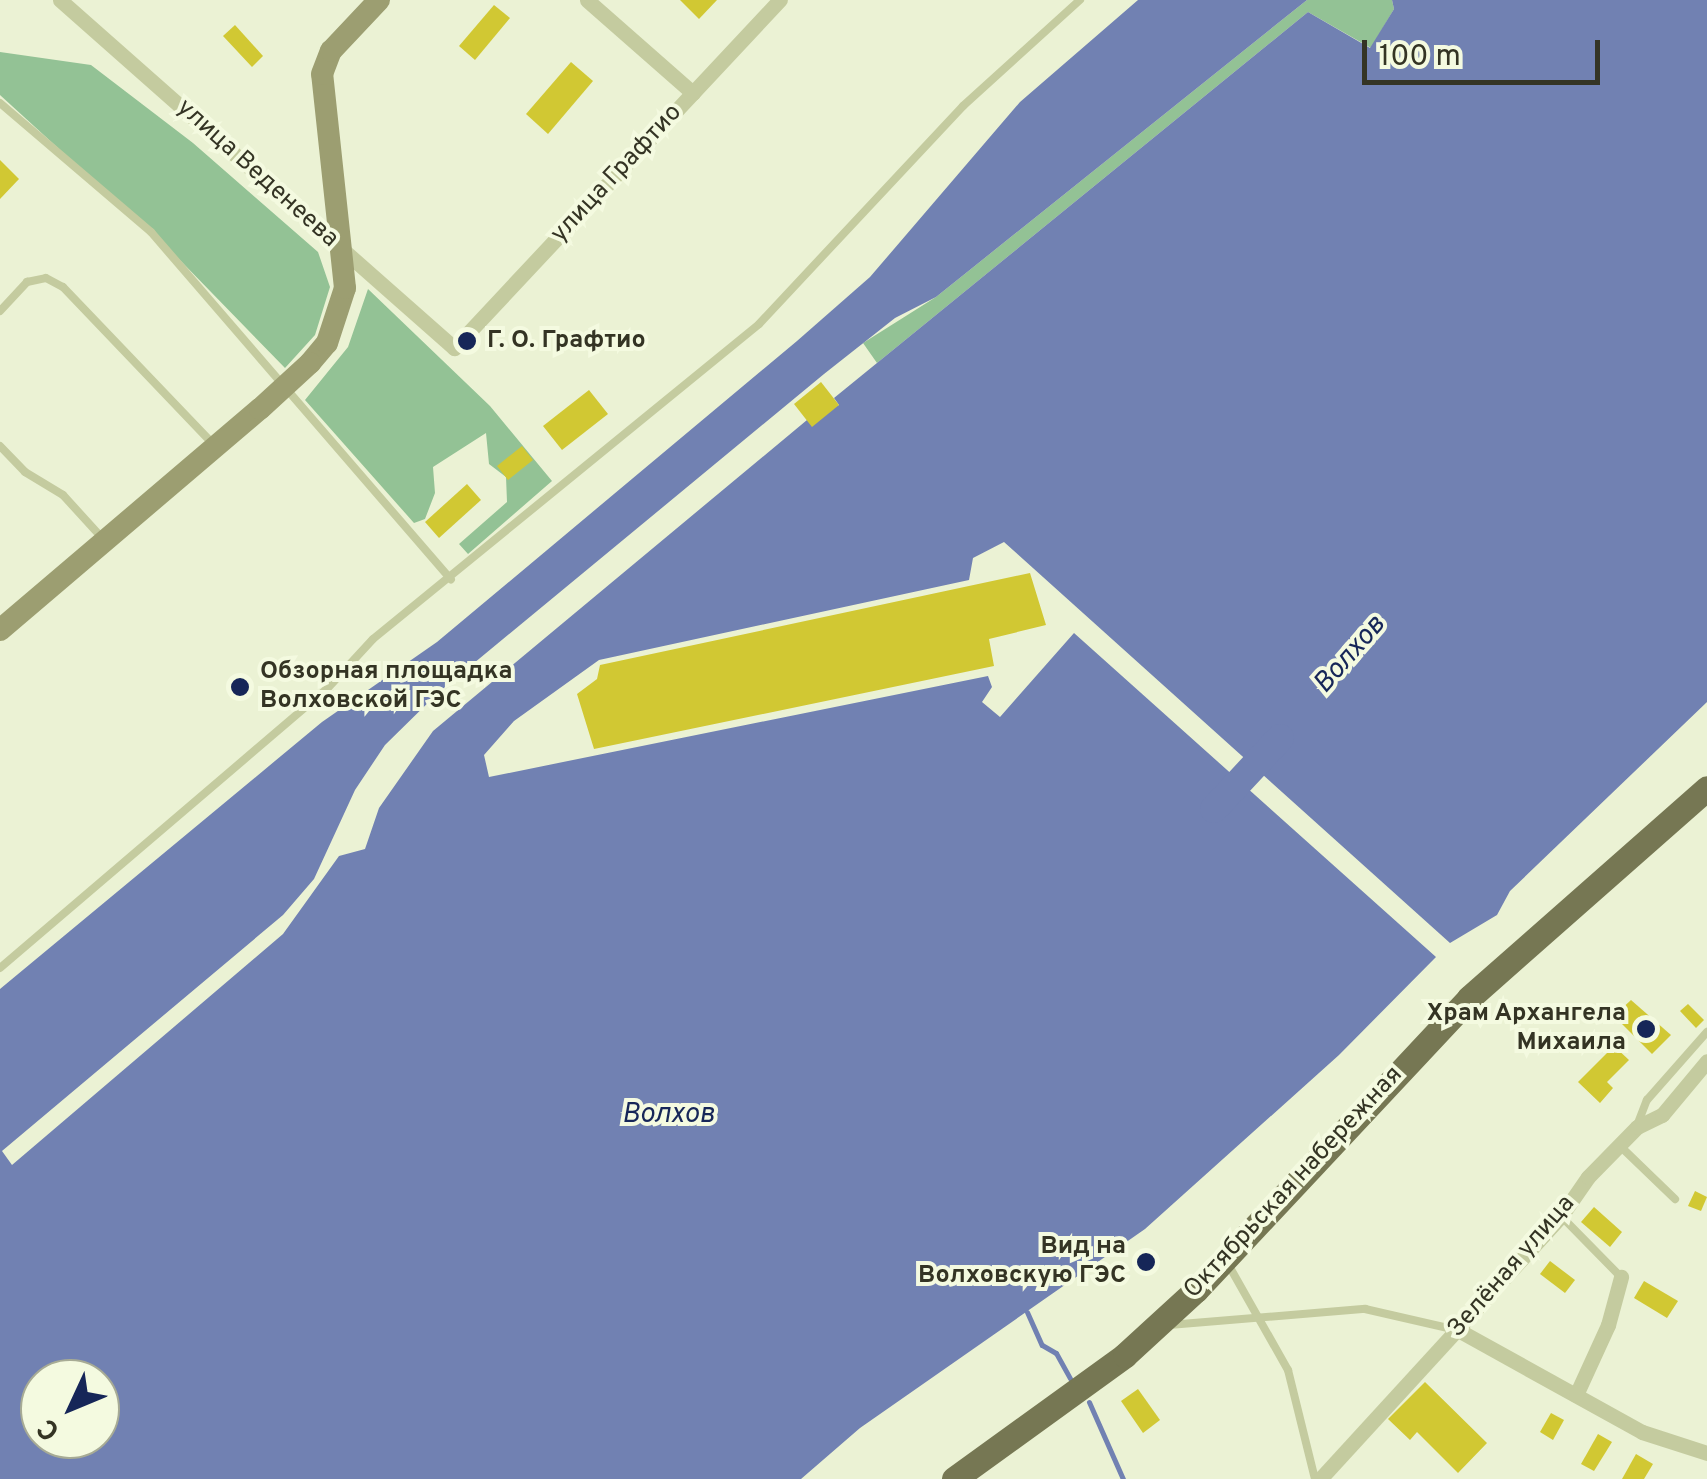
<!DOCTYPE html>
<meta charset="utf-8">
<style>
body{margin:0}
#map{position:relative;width:1707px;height:1479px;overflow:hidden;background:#ebf2d4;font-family:Overpass,sans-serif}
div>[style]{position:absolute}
.green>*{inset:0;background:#93c295}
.water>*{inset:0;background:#7181b2}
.stream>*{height:5px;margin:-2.5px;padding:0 2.5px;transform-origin:2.5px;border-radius:2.5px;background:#7181b2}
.river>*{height:28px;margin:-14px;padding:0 14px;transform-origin:14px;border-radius:14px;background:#7181b2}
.building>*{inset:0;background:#d1c833}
.lane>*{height:8px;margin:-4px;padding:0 4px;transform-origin:4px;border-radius:4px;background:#c4cb9f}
.street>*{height:15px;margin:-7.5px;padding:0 7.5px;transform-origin:7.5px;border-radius:7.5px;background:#c4cb9f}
.secondary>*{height:22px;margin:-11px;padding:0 11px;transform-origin:11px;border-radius:11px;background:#9c9e71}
.primary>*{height:25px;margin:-12.5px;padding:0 12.5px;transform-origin:12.5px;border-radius:12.5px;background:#767753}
.secondary-bridge>*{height:22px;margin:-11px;padding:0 11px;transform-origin:11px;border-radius:11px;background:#9c9e71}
.dots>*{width:28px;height:28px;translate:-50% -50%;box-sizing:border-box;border:5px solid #f4fae0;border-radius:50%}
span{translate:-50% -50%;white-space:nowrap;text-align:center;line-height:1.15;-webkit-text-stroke:8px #f4fae0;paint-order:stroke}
.street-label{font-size:25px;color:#343424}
.poi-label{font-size:25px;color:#343424;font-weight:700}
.left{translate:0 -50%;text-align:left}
.right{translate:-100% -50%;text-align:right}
.water-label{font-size:28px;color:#162658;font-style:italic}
.north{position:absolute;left:20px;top:1359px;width:100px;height:100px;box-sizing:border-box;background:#f4fae0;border:2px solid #a7ab95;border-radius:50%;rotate:226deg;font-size:28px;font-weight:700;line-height:40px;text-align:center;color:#343424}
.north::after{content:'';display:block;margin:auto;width:35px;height:45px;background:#162658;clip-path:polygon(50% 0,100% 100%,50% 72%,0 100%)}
.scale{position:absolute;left:1362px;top:40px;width:238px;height:45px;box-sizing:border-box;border:5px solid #343424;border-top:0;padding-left:12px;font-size:30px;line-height:35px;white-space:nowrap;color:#343424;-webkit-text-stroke:8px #f4fae0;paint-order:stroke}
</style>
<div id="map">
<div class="green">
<div style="clip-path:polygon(1307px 0,1392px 0,1394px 9px,1371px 48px,1308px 12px,877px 363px,863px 343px,936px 297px)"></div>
<div style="clip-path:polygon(0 52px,91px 65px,193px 143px,318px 252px,330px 287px,315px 335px,285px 368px,175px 255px,0 95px)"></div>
<div style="clip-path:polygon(368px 289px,490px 406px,552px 481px,468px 554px,459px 544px,507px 502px,506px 477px,489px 464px,486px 433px,433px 467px,435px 493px,425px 519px,414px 523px,305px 400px,348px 347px)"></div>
</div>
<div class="water">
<div style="clip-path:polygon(evenodd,1138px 0,1307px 0,936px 297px,895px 318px,824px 374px,439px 692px,385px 745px,355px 790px,314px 879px,283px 915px,2px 1151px,12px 1165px,283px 934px,339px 856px,365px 849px,379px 808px,433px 731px,807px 420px,839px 405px,834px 398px,1308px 12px,1370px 48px,1394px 9px,1392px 0,1707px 0,1707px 702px,1510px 891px,1497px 915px,1450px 943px,1004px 542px,973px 558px,969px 580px,599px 660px,514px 721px,484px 755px,489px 777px,988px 676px,992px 687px,982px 702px,1000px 717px,1074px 633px,1436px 957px,1339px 1055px,1145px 1229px,860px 1428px,801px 1479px,0 1479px,0 989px,322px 722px,437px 642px,797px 341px,870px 277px,1020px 102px,1138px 0,40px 1379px,100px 1379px,100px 1439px,40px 1439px,40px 1379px)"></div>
</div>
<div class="stream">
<div style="left:1027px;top:1312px;width:36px;rotate:66deg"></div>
<div style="left:1042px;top:1345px;width:16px;rotate:30deg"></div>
<div style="left:1056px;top:1353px;width:29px;rotate:61deg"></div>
<div style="left:1089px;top:1402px;width:84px;rotate:66.2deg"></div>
</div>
<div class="river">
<div style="left:1214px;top:809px;width:97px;rotate:-47.1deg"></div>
</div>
<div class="building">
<div style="clip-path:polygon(680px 0,717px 0,699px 19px)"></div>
<div style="clip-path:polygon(494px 5px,510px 18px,475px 60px,459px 46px)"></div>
<div style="clip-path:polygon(235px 25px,263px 56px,252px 67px,223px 36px)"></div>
<div style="clip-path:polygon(571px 62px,593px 81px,548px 134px,526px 114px)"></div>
<div style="clip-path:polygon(0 160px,19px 179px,0 199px)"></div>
<div style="clip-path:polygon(821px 382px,839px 405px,812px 427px,794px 404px)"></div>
<div style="clip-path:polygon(589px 390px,608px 414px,562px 450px,543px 426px)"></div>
<div style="clip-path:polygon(522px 446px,533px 460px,508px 480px,497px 466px)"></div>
<div style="clip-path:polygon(467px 484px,481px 500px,439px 538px,425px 522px)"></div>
<div style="clip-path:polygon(1030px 573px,1046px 625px,989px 639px,994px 666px,594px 749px,577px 694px,597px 679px,600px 665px)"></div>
<div style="clip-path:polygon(1631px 1000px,1671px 1035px,1652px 1054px,1620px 1022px,1617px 1013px)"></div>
<div style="clip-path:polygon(1688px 1004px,1704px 1020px,1696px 1028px,1680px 1011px)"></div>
<div style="clip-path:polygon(1614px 1046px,1629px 1060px,1607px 1082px,1613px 1088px,1600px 1103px,1578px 1082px)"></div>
<div style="clip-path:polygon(1695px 1191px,1707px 1197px,1701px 1211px,1688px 1206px)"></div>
<div style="clip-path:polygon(1594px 1207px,1622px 1232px,1610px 1247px,1581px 1222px)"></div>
<div style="clip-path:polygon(1550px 1261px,1575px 1280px,1565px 1293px,1540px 1274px)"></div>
<div style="clip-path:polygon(1644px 1281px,1678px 1301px,1667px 1318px,1634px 1298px)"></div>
<div style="clip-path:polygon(1425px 1382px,1487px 1443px,1458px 1473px,1417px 1432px,1410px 1440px,1388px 1419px)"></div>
<div style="clip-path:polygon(1138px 1389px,1160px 1420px,1143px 1433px,1121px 1401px)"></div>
<div style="clip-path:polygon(1551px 1413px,1564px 1420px,1553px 1440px,1540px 1432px)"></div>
<div style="clip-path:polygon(1598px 1434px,1612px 1442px,1594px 1471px,1581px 1464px)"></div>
<div style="clip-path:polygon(1636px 1454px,1653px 1464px,1644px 1479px,1622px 1479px)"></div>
</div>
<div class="lane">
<div style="left:0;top:103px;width:199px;rotate:40.5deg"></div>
<div style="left:151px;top:232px;width:459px;rotate:49.2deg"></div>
<div style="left:0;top:311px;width:40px;rotate:-47deg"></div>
<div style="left:27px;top:282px;width:19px;rotate:-12deg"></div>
<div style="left:46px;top:278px;width:19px;rotate:28deg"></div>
<div style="left:63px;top:287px;width:217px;rotate:46.3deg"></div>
<div style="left:0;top:446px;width:36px;rotate:46deg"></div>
<div style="left:25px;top:472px;width:44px;rotate:31.2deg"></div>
<div style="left:63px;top:495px;width:59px;rotate:47.7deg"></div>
<div style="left:0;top:968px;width:428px;rotate:-40.5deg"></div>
<div style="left:326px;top:690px;width:69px;rotate:-47.3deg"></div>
<div style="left:373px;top:639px;width:498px;rotate:-39.2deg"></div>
<div style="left:759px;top:324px;width:299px;rotate:-46.9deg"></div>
<div style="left:963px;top:106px;width:158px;rotate:-42.2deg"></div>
<div style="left:1638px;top:1123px;width:25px;rotate:-69deg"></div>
<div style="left:1647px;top:1100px;width:91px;rotate:-48.6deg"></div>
<div style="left:1619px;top:1145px;width:78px;rotate:44deg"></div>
<div style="left:1561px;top:1216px;width:86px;rotate:45.5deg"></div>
<div style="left:1228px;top:1264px;width:122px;rotate:60.5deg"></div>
<div style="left:1288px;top:1370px;width:112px;rotate:76.1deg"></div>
<div style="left:1169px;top:1325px;width:197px;rotate:-4.7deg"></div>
<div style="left:1365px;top:1309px;width:94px;rotate:12.9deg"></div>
</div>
<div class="street">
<div style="left:60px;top:0;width:526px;rotate:41.45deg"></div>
<div style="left:454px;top:348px;width:477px;rotate:-46.9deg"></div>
<div style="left:587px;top:0;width:141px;rotate:41.3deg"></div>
<div style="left:1458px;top:1330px;width:210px;rotate:29deg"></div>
<div style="left:1642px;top:1432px;width:68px;rotate:17.9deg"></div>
<div style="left:1576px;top:1395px;width:77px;rotate:-65.4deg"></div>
<div style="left:1608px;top:1325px;width:50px;rotate:-74.8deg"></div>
<div style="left:1320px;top:1479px;width:357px;rotate:-47.5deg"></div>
<div style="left:1561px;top:1216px;width:47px;rotate:-55.3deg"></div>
<div style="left:1588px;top:1177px;width:70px;rotate:-45.6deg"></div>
<div style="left:1637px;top:1127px;width:28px;rotate:-26deg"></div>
<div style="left:1662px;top:1115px;width:70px;rotate:-50.2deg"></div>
</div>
<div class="secondary">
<div style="left:310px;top:363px;width:26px;rotate:-50deg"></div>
<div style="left:327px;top:343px;width:58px;rotate:-71.9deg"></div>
<div style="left:345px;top:288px;width:215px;rotate:-96.1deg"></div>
<div style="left:322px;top:74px;width:25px;rotate:-69deg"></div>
<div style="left:331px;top:51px;width:70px;rotate:-46.7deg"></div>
<div style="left:0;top:630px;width:341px;rotate:-40.4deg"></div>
</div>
<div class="primary">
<div style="left:954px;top:1479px;width:211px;rotate:-35.9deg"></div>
<div style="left:1125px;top:1355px;width:96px;rotate:-42.5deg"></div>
<div style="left:1196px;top:1290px;width:400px;rotate:-46.9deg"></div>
<div style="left:1469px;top:998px;width:317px;rotate:-41.4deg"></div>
</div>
<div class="secondary-bridge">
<div style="left:260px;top:409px;width:68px;rotate:-42.6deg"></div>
</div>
<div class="dots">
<div style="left:467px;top:341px;background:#162658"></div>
<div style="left:240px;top:687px;background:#162658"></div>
<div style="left:1646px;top:1029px;background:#162658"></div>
<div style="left:1146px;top:1262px;background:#162658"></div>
</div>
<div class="street-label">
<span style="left:257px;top:174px;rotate:42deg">улица Веденеева</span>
<span style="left:617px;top:174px;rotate:-47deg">улица Графтио</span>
<span style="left:1294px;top:1183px;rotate:-47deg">Октябрьская набережная</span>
<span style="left:1512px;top:1267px;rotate:-49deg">Зелёная улица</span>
</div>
<div class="poi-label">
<span class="left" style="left:487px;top:341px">Г. О. Графтио</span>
<span class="left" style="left:260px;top:687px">Обзорная площадка<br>Волховской ГЭС</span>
<span class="right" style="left:1626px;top:1029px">Храм Архангела<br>Михаила</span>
<span class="right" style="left:1126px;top:1262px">Вид на<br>Волховскую ГЭС</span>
</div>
<div class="water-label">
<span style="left:1350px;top:655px;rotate:-49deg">Волхов</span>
<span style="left:668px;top:1115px">Волхов</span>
</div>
<div class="north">С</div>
<div class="scale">100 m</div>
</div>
